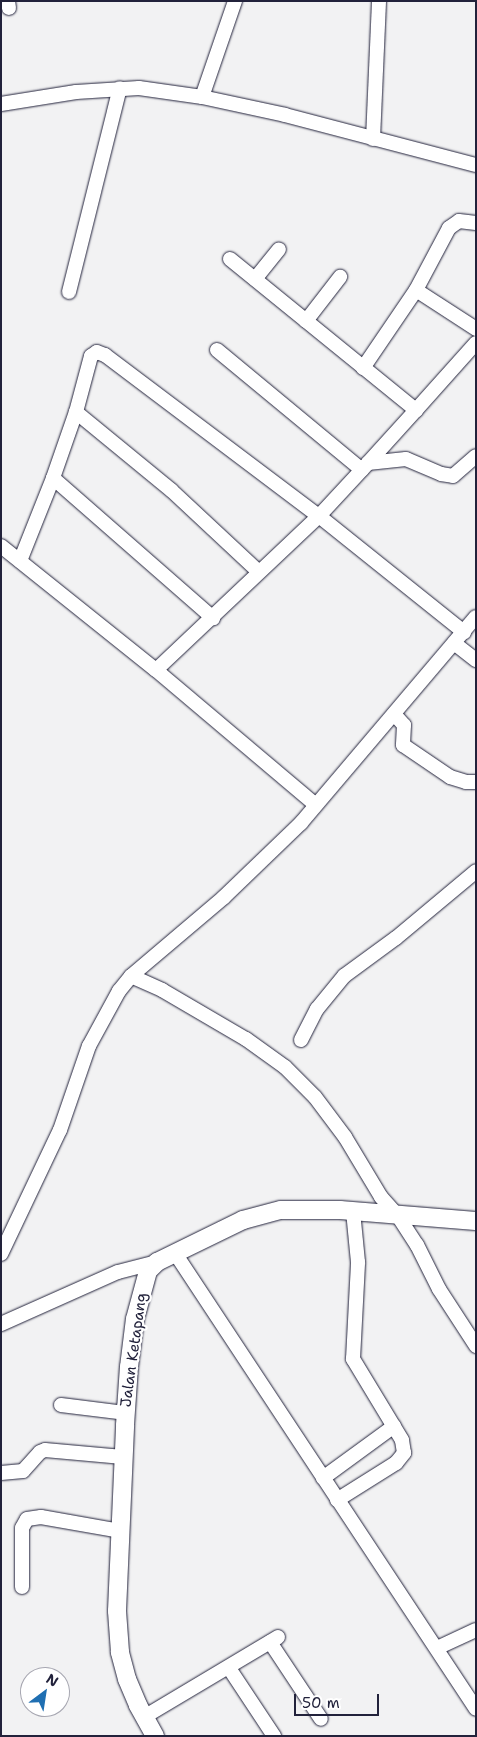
<!DOCTYPE html>
<style>
body{margin:0}
#map{position:relative;width:477px;height:1737px;overflow:hidden;background:#f2f2f3;font-family:"Shantell Sans",sans-serif}
div>[style]{position:absolute}
.roads{filter:drop-shadow(0 0 1px #22223b) drop-shadow(0 0 1px #22223b)}
.minor>*{height:14px;margin:-7px;padding:0 7px;transform-origin:7px;border-radius:7px;background:#fff}
.major>*{height:18px;margin:-9px;padding:0 9px;transform-origin:9px;border-radius:9px;background:#fff}
span{translate:-50% -50%;white-space:nowrap;text-align:center;line-height:1.15;-webkit-text-stroke:4.5px #fff;paint-order:stroke}
.street-label{font-size:15px;color:#22223b}
.frame{position:absolute;inset:0;border:2px solid #22223b;pointer-events:none}
.north{position:absolute;left:20px;top:1667px;width:50px;height:50px;box-sizing:border-box;background:#fff;border:1px solid #a7a7b1;border-radius:50%;rotate:31deg;font-size:14px;font-weight:700;line-height:20px;text-align:center;color:#22223b}
.north::after{content:'';display:block;margin:auto;width:18px;height:22px;background:#1f6fb2;clip-path:polygon(50% 0,100% 100%,50% 72%,0 100%)}
.scale{position:absolute;left:294px;top:1694px;width:85px;height:22px;box-sizing:border-box;border:2px solid #22223b;border-top:0;padding-left:6px;font-size:15px;line-height:18px;white-space:nowrap;color:#22223b;-webkit-text-stroke:4px #fff;paint-order:stroke}
</style>
<div id="map">
<div class="roads">
<div class="minor">
<div style="left:8px;top:1px;width:7px;rotate:82deg"></div>
<div style="left:202px;top:97px;width:102px;rotate:-71deg"></div>
<div style="left:1px;top:104px;width:76px;rotate:-9.1deg"></div>
<div style="left:76px;top:92px;width:63px;rotate:-3.6deg"></div>
<div style="left:139px;top:88px;width:64px;rotate:8.1deg"></div>
<div style="left:202px;top:97px;width:85px;rotate:12.2deg"></div>
<div style="left:285px;top:115px;width:197px;rotate:14.7deg"></div>
<div style="left:373px;top:139px;width:138px;rotate:-87.5deg"></div>
<div style="left:230px;top:259px;width:240px;rotate:39.1deg"></div>
<div style="left:416px;top:410px;width:90px;rotate:-48.2deg"></div>
<div style="left:255px;top:279px;width:38px;rotate:-51deg"></div>
<div style="left:416px;top:290px;width:72px;rotate:33deg"></div>
<div style="left:69px;top:292px;width:210px;rotate:-76deg"></div>
<div style="left:306px;top:321px;width:56px;rotate:-52.3deg"></div>
<div style="left:217px;top:350px;width:188px;rotate:39.6deg"></div>
<div style="left:363px;top:368px;width:94px;rotate:-55.8deg"></div>
<div style="left:416px;top:290px;width:70px;rotate:-62deg"></div>
<div style="left:449px;top:228px;width:12px;rotate:-35deg"></div>
<div style="left:459px;top:221px;width:17px;rotate:7deg"></div>
<div style="left:76px;top:412px;width:123px;rotate:39.4deg"></div>
<div style="left:171px;top:490px;width:120px;rotate:43deg"></div>
<div style="left:368px;top:463px;width:72px;rotate:-47.8deg"></div>
<div style="left:53px;top:478px;width:213px;rotate:41.2deg"></div>
<div style="left:1px;top:546px;width:198px;rotate:38.7deg"></div>
<div style="left:156px;top:670px;width:209px;rotate:40.2deg"></div>
<div style="left:20px;top:561px;width:89px;rotate:-68.3deg"></div>
<div style="left:53px;top:478px;width:70px;rotate:-70.8deg"></div>
<div style="left:76px;top:412px;width:58px;rotate:-75deg"></div>
<div style="left:91px;top:356px;width:7px;rotate:-34deg"></div>
<div style="left:97px;top:352px;width:9px;rotate:21deg"></div>
<div style="left:105px;top:355px;width:268px;rotate:37deg"></div>
<div style="left:319px;top:516px;width:186px;rotate:38.7deg"></div>
<div style="left:454px;top:643px;width:28px;rotate:38deg"></div>
<div style="left:156px;top:670px;width:224px;rotate:-43.4deg"></div>
<div style="left:319px;top:516px;width:72px;rotate:-47.2deg"></div>
<div style="left:368px;top:463px;width:38px;rotate:-6deg"></div>
<div style="left:406px;top:459px;width:38px;rotate:23deg"></div>
<div style="left:441px;top:474px;width:12px;rotate:9deg"></div>
<div style="left:453px;top:476px;width:30px;rotate:-41deg"></div>
<div style="left:394px;top:714px;width:15px;rotate:48deg"></div>
<div style="left:404px;top:725px;width:20px;rotate:93deg"></div>
<div style="left:403px;top:745px;width:57px;rotate:34.2deg"></div>
<div style="left:450px;top:777px;width:17px;rotate:17deg"></div>
<div style="left:466px;top:782px;width:10px"></div>
<div style="left:131px;top:976px;width:34px;rotate:24deg"></div>
<div style="left:162px;top:990px;width:97px;rotate:30.3deg"></div>
<div style="left:246px;top:1039px;width:48px;rotate:35.7deg"></div>
<div style="left:285px;top:1067px;width:42px;rotate:45deg"></div>
<div style="left:315px;top:1097px;width:50px;rotate:53.1deg"></div>
<div style="left:345px;top:1137px;width:70px;rotate:59deg"></div>
<div style="left:381px;top:1197px;width:25px;rotate:48deg"></div>
<div style="left:398px;top:1216px;width:35px;rotate:57deg"></div>
<div style="left:417px;top:1245px;width:49px;rotate:63.4deg"></div>
<div style="left:439px;top:1289px;width:68px;rotate:57deg"></div>
<div style="left:301px;top:1040px;width:35px;rotate:-63deg"></div>
<div style="left:317px;top:1009px;width:43px;rotate:-50.7deg"></div>
<div style="left:344px;top:976px;width:64px;rotate:-36.2deg"></div>
<div style="left:396px;top:938px;width:104px;rotate:-39.9deg"></div>
<div style="left:175px;top:1253px;width:546px;rotate:56.57deg"></div>
<div style="left:1px;top:1254px;width:137px;rotate:-64.6deg"></div>
<div style="left:60px;top:1130px;width:89px;rotate:-71deg"></div>
<div style="left:89px;top:1046px;width:63px;rotate:-61.4deg"></div>
<div style="left:119px;top:991px;width:19px;rotate:-51deg"></div>
<div style="left:131px;top:976px;width:122px;rotate:-40.3deg"></div>
<div style="left:224px;top:897px;width:107px;rotate:-43.9deg"></div>
<div style="left:301px;top:823px;width:270px;rotate:-49.7deg"></div>
<div style="left:1px;top:1324px;width:128px;rotate:-24deg"></div>
<div style="left:118px;top:1272px;width:40px;rotate:-14.4deg"></div>
<div style="left:61px;top:1405px;width:64px;rotate:7.1deg"></div>
<div style="left:1px;top:1473px;width:22px;rotate:-5deg"></div>
<div style="left:23px;top:1471px;width:25px;rotate:-48deg"></div>
<div style="left:40px;top:1452px;width:5px;rotate:-22deg"></div>
<div style="left:45px;top:1450px;width:78px;rotate:5.1deg"></div>
<div style="left:323px;top:1478px;width:88px;rotate:-36.2deg"></div>
<div style="left:337px;top:1500px;width:70px;rotate:-32.1deg"></div>
<div style="left:396px;top:1463px;width:13px;rotate:-51deg"></div>
<div style="left:404px;top:1453px;width:13px;rotate:-99deg"></div>
<div style="left:402px;top:1440px;width:95px;rotate:-121.2deg"></div>
<div style="left:353px;top:1359px;width:97px;rotate:-87deg"></div>
<div style="left:358px;top:1262px;width:51px;rotate:-95.6deg"></div>
<div style="left:22px;top:1587px;width:59px;rotate:-90deg"></div>
<div style="left:22px;top:1528px;width:10px;rotate:-61deg"></div>
<div style="left:27px;top:1519px;width:14px;rotate:-8deg"></div>
<div style="left:41px;top:1517px;width:80px;rotate:10deg"></div>
<div style="left:270px;top:1642px;width:92px;rotate:56.5deg"></div>
<div style="left:437px;top:1648px;width:43px;rotate:-24.8deg"></div>
<div style="left:229px;top:1668px;width:82px;rotate:56.5deg"></div>
<div style="left:144px;top:1717px;width:156px;rotate:-30.8deg"></div>
</div>
<div class="major">
<div style="left:155px;top:1736px;width:35px;rotate:-119deg"></div>
<div style="left:138px;top:1705px;width:28px;rotate:-113deg"></div>
<div style="left:127px;top:1679px;width:28px;rotate:-105deg"></div>
<div style="left:120px;top:1652px;width:41px;rotate:-94.2deg"></div>
<div style="left:117px;top:1611px;width:186px;rotate:-87.5deg"></div>
<div style="left:125px;top:1425px;width:58px;rotate:-86.1deg"></div>
<div style="left:129px;top:1367px;width:48px;rotate:-82.9deg"></div>
<div style="left:135px;top:1319px;width:50px;rotate:-74.8deg"></div>
<div style="left:148px;top:1271px;width:13px;rotate:-45deg"></div>
<div style="left:157px;top:1262px;width:96px;rotate:-26deg"></div>
<div style="left:243px;top:1220px;width:39px;rotate:-15deg"></div>
<div style="left:281px;top:1210px;width:59px"></div>
<div style="left:340px;top:1210px;width:136px;rotate:4.6deg"></div>
</div>
</div>
<div class="street-label">
<span style="left:134px;top:1350px;rotate:-82deg">Jalan Ketapang</span>
</div>
<div class="frame"></div>
<div class="north">N</div>
<div class="scale">50 m</div>
</div>
